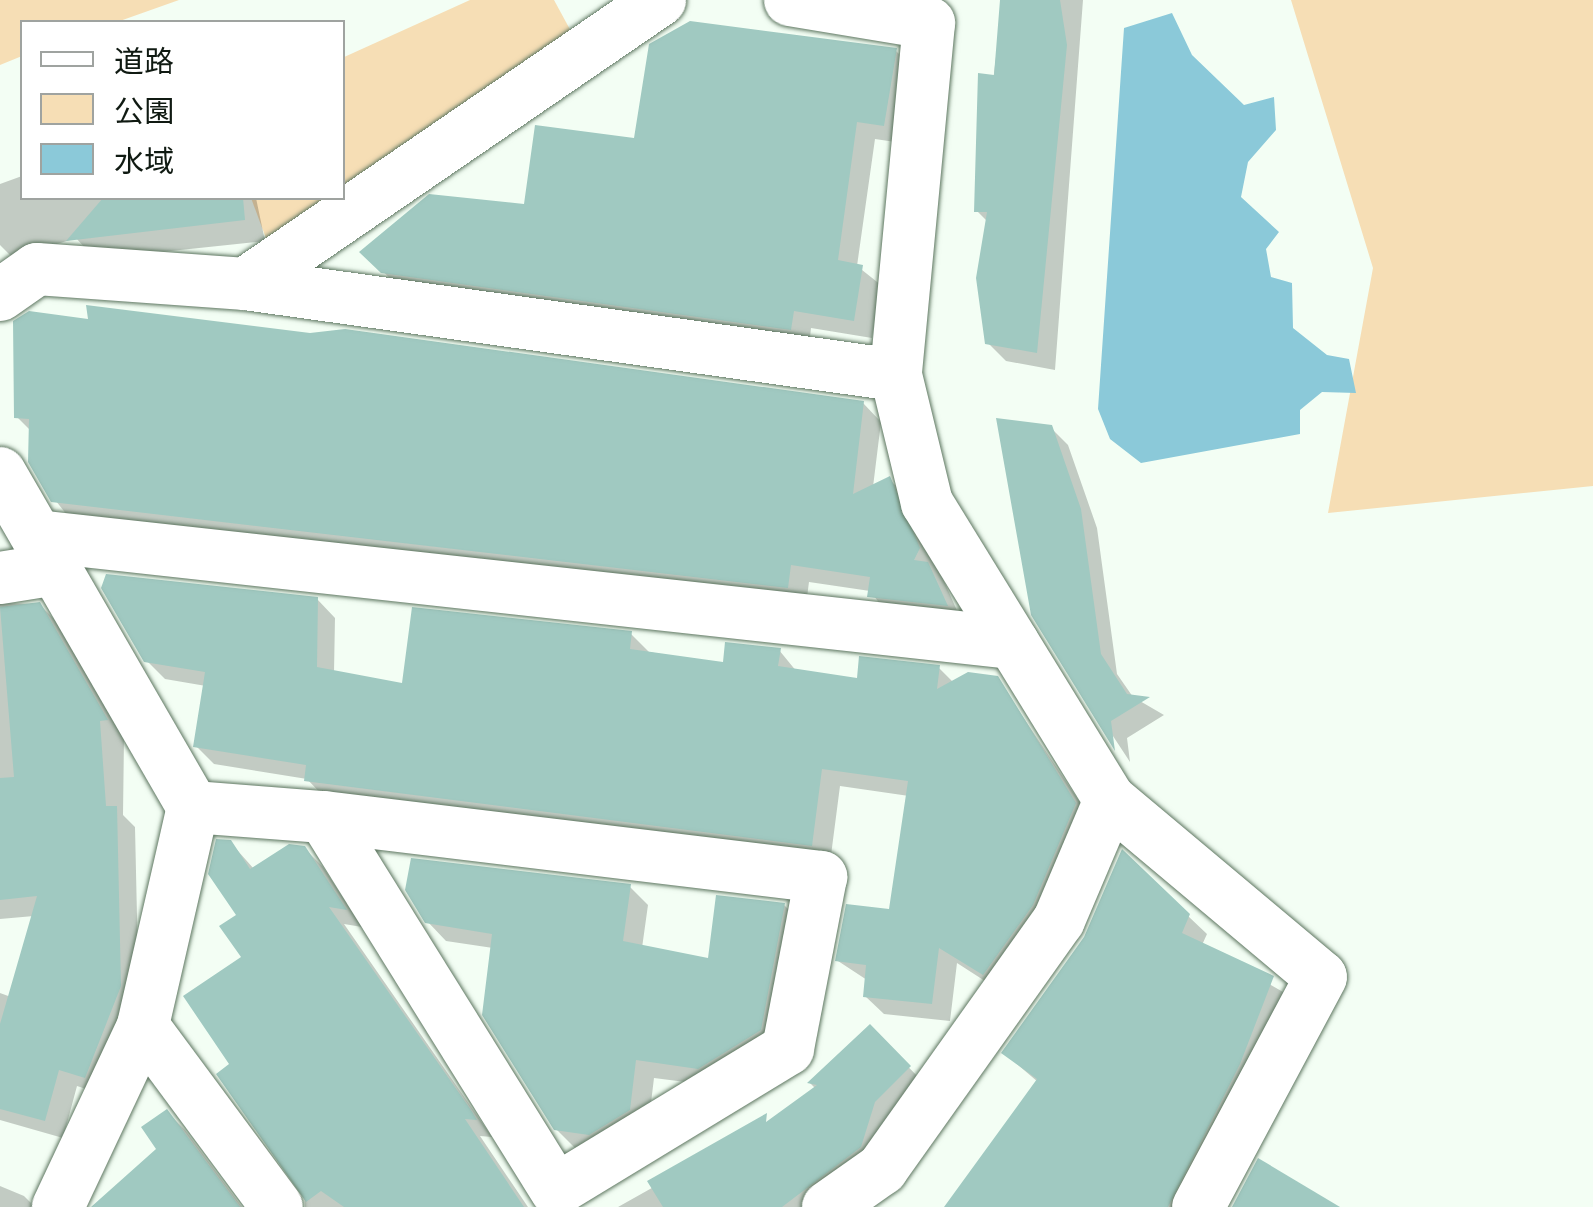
<!DOCTYPE html>
<meta charset="utf-8">
<style>
body{margin:0}
#map{position:relative;width:1593px;height:1207px;overflow:hidden;background:#f3fef4;font-family:Raleway,"Noto Sans JP",sans-serif}
div>[style]{position:absolute}
.green>*{inset:0;background:#f6deb5}
.water>*{inset:0;background:#8bc9d9}
.shadow>*{inset:0;background:#0003}
.building>*{inset:0;background:#a0c9c1}
.roads{filter:drop-shadow(0 0 2px #5d7660) drop-shadow(0 0 2px #5d7660)}
.minor>*{height:52px;margin:-26px;padding:0 26px;transform-origin:26px;border-radius:26px;background:#fff}
span{translate:-50% -50%;white-space:nowrap;text-align:center;line-height:1.15;-webkit-text-stroke:8px #fff;paint-order:stroke}
.legend{position:absolute;left:20px;top:20px;width:325px;height:180px;box-sizing:border-box;background:#fff;border:2px solid #9fa3a0;margin:0;padding:12px 18px;list-style:none;font-size:30px;color:#101a12}
.legend li{display:flex;align-items:center;gap:20px;height:50px}
.legend b{width:50px;border:2px solid #9fa3a0}
</style>
<div id="map">
<div class="green">
<div style="clip-path:polygon(0 0,179px 0,117px 22px,22px 22px,22px 56px,0 65px)"></div>
<div style="clip-path:polygon(470px 0,554px 0,573px 35px,343px 190px,342px 58px)"></div>
<div style="clip-path:polygon(1291px 0,1593px 0,1593px 486px,1328px 513px,1373px 268px)"></div>
<div style="clip-path:polygon(251px 198px,332px 198px,267px 241px)"></div>
</div>
<div class="water">
<div style="clip-path:polygon(1172px 13px,1192px 55px,1244px 105px,1274px 97px,1276px 130px,1248px 162px,1241px 197px,1279px 232px,1266px 249px,1271px 277px,1292px 283px,1293px 328px,1327px 355px,1349px 359px,1356px 393px,1322px 392px,1300px 410px,1300px 434px,1141px 463px,1110px 439px,1098px 409px,1124px 28px)"></div>
</div>
<div class="shadow">
<div style="clip-path:polygon(1003px 0,1083px 0,1055px 370px,1006px 361px,988px 343px,988px 222px,977px 211px)"></div>
<div style="clip-path:polygon(678px 28px,895px 50px,914px 69px,902px 143px,875px 139px,857px 266px,881px 285px,872px 338px,811px 328px,809px 347px,402px 290px,363px 252px,527px 206px,636px 140px)"></div>
<div style="clip-path:polygon(22px 176px,22px 198px,256px 198px,265px 241px,95px 259px,76px 238px,13px 258px,0 245px,0 184px)"></div>
<div style="clip-path:polygon(863px 403px,881px 422px,873px 487px,889px 479px,907px 497px,962px 622px,888px 614px,870px 591px,809px 582px,806px 605px,75px 525px,48px 491px,35px 435px,16px 416px)"></div>
<div style="clip-path:polygon(1051px 428px,1068px 445px,1097px 528px,1117px 674px,1133px 697px,1164px 715px,1127px 738px,1130px 762px,1033px 614px)"></div>
<div style="clip-path:polygon(317px 599px,335px 618px,334px 673px,404px 686px,631px 634px,649px 652px,725px 665px,779px 650px,797px 672px,859px 681px,939px 668px,954px 683px,997px 678px,1093px 822px,1002px 992px,957px 963px,950px 1021px,884px 1014px,865px 996px,867px 980px,838px 961px,891px 912px,909px 796px,840px 786px,830px 863px,325px 798px,307px 779px,214px 764px,196px 746px,206px 686px,165px 679px,146px 660px)"></div>
<div style="clip-path:polygon(0 603px,39px 604px,58px 623px,124px 738px,123px 815px,135px 827px,139px 1005px,104px 1095px,77px 1086px,63px 1138px,0 1120px,0 993px,11px 997px,34px 916px,0 919px)"></div>
<div style="clip-path:polygon(230px 842px,254px 869px,304px 848px,323px 867px,362px 927px,344px 924px,492px 1137px,480px 1136px,528px 1207px,305px 1207px,304px 1189px,232px 1065px,244px 958px)"></div>
<div style="clip-path:polygon(630px 887px,648px 905px,642px 948px,710px 960px,784px 905px,803px 924px,779px 1049px,717px 1086px,654px 1078px,648px 1128px,575px 1148px,556px 1129px,493px 948px,446px 941px,427px 921px)"></div>
<div style="clip-path:polygon(1188px 916px,1207px 934px,1202px 945px,1290px 996px,1195px 1207px,947px 1207px,1038px 1082px,1004px 1053px)"></div>
<div style="clip-path:polygon(869px 1027px,928px 1087px,823px 1207px,618px 1207px,771px 1121px,816px 1089px,810px 1083px)"></div>
<div style="clip-path:polygon(167px 1112px,185px 1130px,242px 1207px,92px 1207px,160px 1150px)"></div>
<div style="clip-path:polygon(0 1186px,24px 1196px,35px 1207px,0 1207px)"></div>
</div>
<div class="building">
<div style="clip-path:polygon(1000px 0,1060px 0,1067px 45px,1037px 353px,985px 344px,976px 278px,987px 212px,974px 212px,978px 73px,994px 75px)"></div>
<div style="clip-path:polygon(690px 21px,897px 48px,884px 126px,857px 122px,838px 260px,863px 265px,854px 321px,794px 311px,791px 330px,381px 273px,359px 252px,429px 194px,524px 204px,535px 125px,634px 138px,649px 44px)"></div>
<div style="clip-path:polygon(103px 198px,243px 198px,245px 220px,66px 241px)"></div>
<div style="clip-path:polygon(86px 305px,310px 333px,345px 329px,864px 401px,853px 494px,890px 476px,920px 548px,914px 560px,928px 562px,948px 606px,867px 597px,870px 577px,791px 565px,788px 588px,51px 502px,28px 462px,29px 419px,14px 418px,13px 321px,29px 311px,88px 319px)"></div>
<div style="clip-path:polygon(996px 418px,1052px 425px,1081px 509px,1101px 654px,1127px 694px,1150px 697px,1111px 721px,1115px 751px,1031px 615px)"></div>
<div style="clip-path:polygon(106px 574px,318px 597px,317px 667px,402px 683px,412px 607px,632px 631px,630px 649px,723px 662px,725px 642px,781px 648px,778px 666px,857px 678px,859px 656px,940px 665px,937px 689px,968px 672px,998px 676px,1076px 803px,1033px 905px,983px 975px,939px 948px,932px 1004px,863px 997px,866px 965px,835px 961px,846px 904px,889px 909px,908px 781px,822px 769px,812px 846px,304px 781px,306px 765px,193px 747px,205px 672px,144px 662px,101px 588px)"></div>
<div style="clip-path:polygon(40px 602px,108px 720px,100px 721px,106px 806px,117px 806px,121px 986px,85px 1078px,59px 1070px,45px 1121px,0 1109px,0 1024px,37px 896px,0 900px,0 778px,14px 777px,0 607px)"></div>
<div style="clip-path:polygon(216px 839px,231px 840px,250px 869px,289px 844px,305px 846px,347px 910px,329px 907px,471px 1110px,477px 1120px,465px 1119px,524px 1207px,344px 1207px,321px 1191px,306px 1202px,216px 1074px,229px 1064px,183px 996px,241px 957px,219px 926px,236px 915px,208px 874px)"></div>
<div style="clip-path:polygon(1122px 849px,1190px 914px,1182px 933px,1274px 976px,1240px 1064px,1168px 1207px,944px 1207px,1037px 1079px,1001px 1053px,1084px 937px)"></div>
<div style="clip-path:polygon(411px 858px,631px 884px,623px 941px,708px 958px,716px 895px,785px 903px,761px 1030px,698px 1069px,636px 1060px,630px 1110px,589px 1135px,554px 1130px,482px 1015px,492px 934px,425px 923px,405px 890px)"></div>
<div style="clip-path:polygon(870px 1024px,911px 1066px,875px 1102px,861px 1147px,782px 1207px,663px 1207px,647px 1181px,767px 1113px,766px 1122px,817px 1085px,807px 1083px)"></div>
<div style="clip-path:polygon(167px 1109px,240px 1207px,91px 1207px,156px 1149px,141px 1127px)"></div>
<div style="clip-path:polygon(1258px 1158px,1340px 1207px,1232px 1207px)"></div>
</div>
<div class="roads">
<div class="minor">
<div style="left:790px;top:0;width:141px;rotate:9.4deg"></div>
<div style="left:929px;top:23px;width:354px;rotate:95.4deg"></div>
<div style="left:896px;top:375px;width:132px;rotate:76.4deg"></div>
<div style="left:927px;top:503px;width:349px;rotate:58.4deg"></div>
<div style="left:1110px;top:800px;width:275px;rotate:40deg"></div>
<div style="left:1321px;top:977px;width:261px;rotate:118.1deg"></div>
<div style="left:245px;top:284px;width:503px;rotate:-34.39deg"></div>
<div style="left:0;top:295px;width:45px;rotate:-35.1deg"></div>
<div style="left:37px;top:269px;width:209px;rotate:4.1deg"></div>
<div style="left:245px;top:284px;width:657px;rotate:7.96deg"></div>
<div style="left:0;top:473px;width:386px;rotate:60deg"></div>
<div style="left:193px;top:807px;width:225px;rotate:102.9deg"></div>
<div style="left:143px;top:1026px;width:200px;rotate:115.2deg"></div>
<div style="left:37px;top:536px;width:982px;rotate:6.26deg"></div>
<div style="left:0;top:578px;width:57px;rotate:-9.1deg"></div>
<div style="left:193px;top:807px;width:131px;rotate:4.4deg"></div>
<div style="left:324px;top:817px;width:501px;rotate:6.88deg"></div>
<div style="left:821px;top:877px;width:175px;rotate:100.9deg"></div>
<div style="left:788px;top:1049px;width:271px;rotate:148.7deg"></div>
<div style="left:556px;top:1190px;width:439px;rotate:-121.9deg"></div>
<div style="left:143px;top:1026px;width:225px;rotate:53.5deg"></div>
<div style="left:828px;top:1207px;width:66px;rotate:-35.1deg"></div>
<div style="left:882px;top:1169px;width:305px;rotate:-54.6deg"></div>
<div style="left:1059px;top:920px;width:130px;rotate:-67deg"></div>
</div>
</div>
<ul class="legend">
<li><b style="height:12px;background:#fff"></b>道路</li>
<li><b style="height:28px;background:#f6deb5"></b>公園</li>
<li><b style="height:28px;background:#8bc9d9"></b>水域</li>
</ul>
</div>
